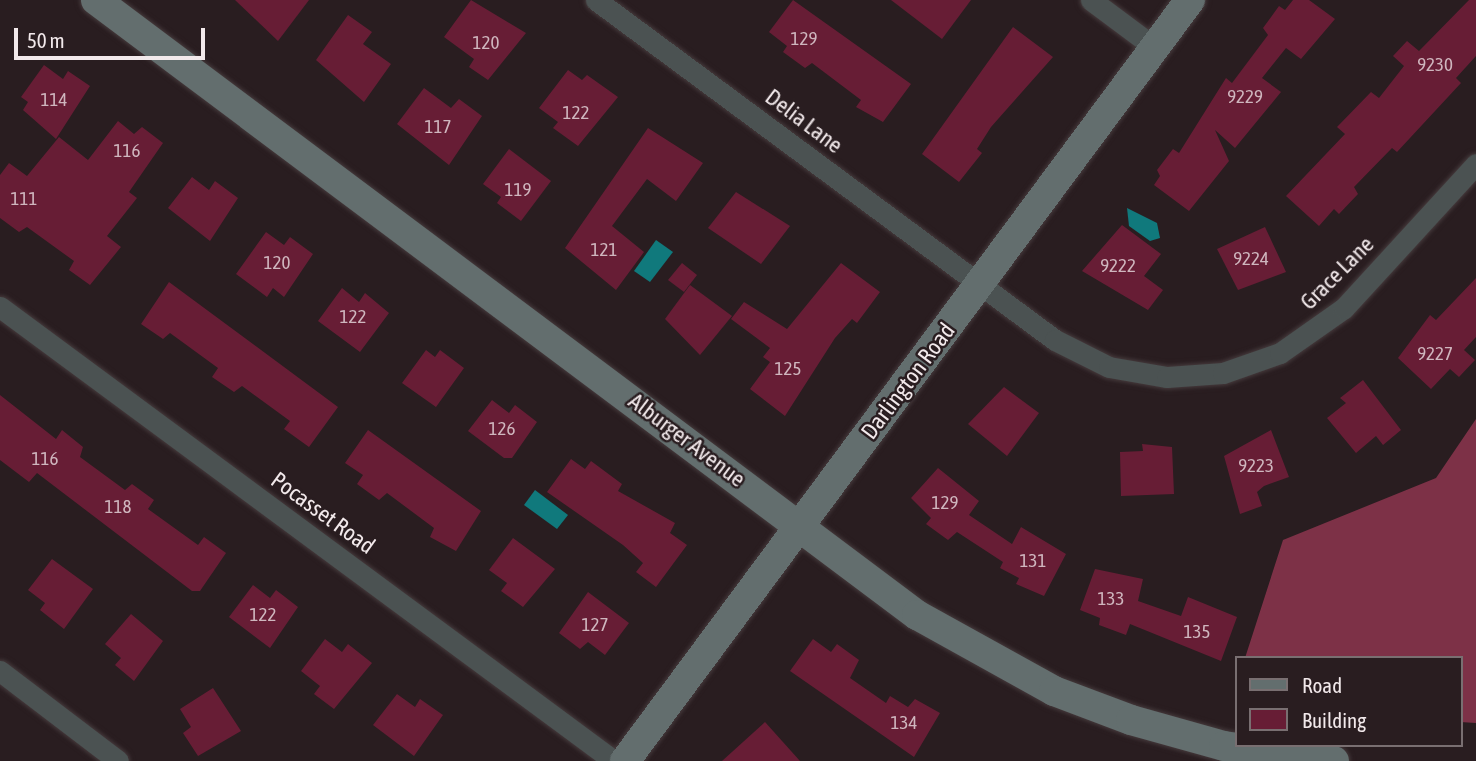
<!DOCTYPE html>
<style>
body{margin:0}
#map{position:relative;width:1476px;height:761px;overflow:hidden;background:#291d20;font-family:"Asap Condensed",sans-serif}
div>[style]{position:absolute}
.forest>*{inset:0;background:#7d3147}
.water>*{inset:0;background:#10797c}
.building>*{inset:0;background:#671d35}
.roads{filter:drop-shadow(0 0 2px #453a3c) drop-shadow(0 0 2px #453a3c)}
.street>*{height:21px;margin:-10.5px;padding:0 10.5px;transform-origin:10.5px;border-radius:10.5px;background:#4b5252}
.secondary>*{height:30px;margin:-15px;padding:0 15px;transform-origin:15px;border-radius:15px;background:#636e6e}
span{translate:-50% -50%;white-space:nowrap;text-align:center;line-height:1.15;-webkit-text-stroke:5px #291d20;paint-order:stroke}
.number-label{font-size:19px;color:#cfb6be}
.number-label span{-webkit-text-stroke-width:0}
.street-label{font-size:23px;color:#f2e9eb}
.legend{position:absolute;left:1235px;top:656px;width:228px;height:91px;box-sizing:border-box;background:#291d20;border:2px solid #796f71;margin:0;padding:9px 12px;list-style:none;font-size:21px;color:#f2e9eb}
.legend li{display:flex;align-items:center;gap:14px;height:35px}
.legend b{width:35px;border:2px solid #796f71}
.scale{position:absolute;left:14px;top:28px;width:191px;height:32px;box-sizing:border-box;border:4px solid #f2e9eb;border-top:0;padding-left:9px;font-size:21px;line-height:24px;white-space:nowrap;color:#f2e9eb;-webkit-text-stroke:5px #291d20;paint-order:stroke}
</style>
<div id="map">
<div class="forest">
<div style="clip-path:polygon(1476px 419px,1476px 723px,1460px 722px,1460px 658px,1245px 658px,1283px 540px,1436px 478px)"></div>
</div>
<div class="water">
<div style="clip-path:polygon(1127px 208px,1157px 223px,1160px 238px,1150px 241px,1129px 226px)"></div>
<div style="clip-path:polygon(656px 240px,673px 252px,650px 282px,634px 271px)"></div>
<div style="clip-path:polygon(535px 490px,568px 515px,557px 529px,524px 505px)"></div>
</div>
<div class="building">
<div style="clip-path:polygon(235px 0,309px 0,278px 41px)"></div>
<div style="clip-path:polygon(471px 0,526px 33px,488px 80px,469px 67px,474px 59px,444px 37px)"></div>
<div style="clip-path:polygon(793px 0,911px 84px,883px 122px,856px 107px,861px 100px,812px 63px,805px 68px,783px 52px,787px 46px,769px 32px)"></div>
<div style="clip-path:polygon(891px 0,971px 0,942px 39px)"></div>
<div style="clip-path:polygon(1293px 0,1309px 0,1335px 19px,1301px 59px,1286px 48px,1262px 78px,1281px 92px,1235px 148px,1215px 130px,1229px 161px,1189px 211px,1154px 185px,1160px 176px,1157px 170px,1173px 149px,1179px 153px,1226px 78px,1232px 83px,1268px 35px,1263px 28px,1279px 6px,1285px 10px)"></div>
<div style="clip-path:polygon(1469px 0,1476px 0,1476px 56px,1456px 78px,1461px 83px,1397px 152px,1392px 148px,1354px 187px,1358px 194px,1339px 214px,1334px 209px,1319px 226px,1286px 196px,1345px 134px,1337px 127px,1371px 92px,1379px 98px,1404px 66px,1393px 56px,1407px 41px,1419px 51px)"></div>
<div style="clip-path:polygon(348px 15px,372px 32px,363px 44px,391px 64px,364px 102px,316px 60px)"></div>
<div style="clip-path:polygon(1013px 27px,1053px 57px,991px 127px,977px 149px,982px 153px,959px 182px,922px 154px)"></div>
<div style="clip-path:polygon(44px 65px,63px 79px,68px 71px,90px 86px,56px 139px,23px 110px,28px 102px,21px 97px)"></div>
<div style="clip-path:polygon(568px 70px,582px 80px,587px 75px,618px 97px,578px 146px,553px 128px,558px 122px,539px 108px)"></div>
<div style="clip-path:polygon(424px 88px,451px 108px,459px 99px,482px 116px,449px 165px,397px 124px)"></div>
<div style="clip-path:polygon(118px 121px,134px 134px,142px 127px,163px 143px,129px 192px,137px 198px,107px 236px,121px 247px,90px 285px,69px 270px,74px 261px,27px 227px,19px 232px,0 218px,0 175px,9px 163px,27px 176px,59px 137px,88px 160px)"></div>
<div style="clip-path:polygon(648px 128px,703px 163px,676px 201px,647px 179px,612px 226px,644px 252px,616px 290px,565px 248px)"></div>
<div style="clip-path:polygon(509px 149px,551px 181px,521px 221px,497px 203px,501px 197px,483px 184px)"></div>
<div style="clip-path:polygon(192px 177px,209px 190px,215px 181px,238px 198px,210px 241px,168px 208px)"></div>
<div style="clip-path:polygon(736px 192px,790px 226px,761px 264px,708px 228px)"></div>
<div style="clip-path:polygon(1122px 225px,1161px 254px,1144px 276px,1163px 290px,1148px 310px,1082px 271px)"></div>
<div style="clip-path:polygon(1265px 227px,1286px 272px,1238px 290px,1217px 249px)"></div>
<div style="clip-path:polygon(266px 232px,284px 245px,290px 237px,313px 254px,284px 297px,273px 288px,267px 297px,236px 274px)"></div>
<div style="clip-path:polygon(682px 263px,697px 275px,684px 292px,668px 280px)"></div>
<div style="clip-path:polygon(841px 263px,880px 292px,857px 323px,852px 319px,835px 338px,785px 416px,750px 389px,770px 362px,763px 357px,770px 348px,731px 319px,744px 302px,787px 329px)"></div>
<div style="clip-path:polygon(1476px 278px,1476px 337px,1464px 350px,1475px 360px,1459px 377px,1450px 369px,1431px 389px,1398px 358px,1430px 315px,1436px 320px)"></div>
<div style="clip-path:polygon(169px 282px,338px 407px,309px 447px,284px 429px,290px 421px,242px 386px,234px 392px,212px 377px,218px 368px,170px 333px,163px 339px,141px 324px)"></div>
<div style="clip-path:polygon(690px 285px,732px 316px,700px 355px,665px 319px)"></div>
<div style="clip-path:polygon(342px 288px,359px 302px,365px 293px,389px 313px,360px 352px,318px 321px)"></div>
<div style="clip-path:polygon(426px 350px,435px 357px,440px 350px,464px 368px,436px 407px,402px 383px)"></div>
<div style="clip-path:polygon(1363px 380px,1401px 430px,1383px 445px,1376px 436px,1356px 453px,1327px 418px,1346px 403px,1340px 398px)"></div>
<div style="clip-path:polygon(1004px 387px,1039px 413px,1007px 456px,968px 424px)"></div>
<div style="clip-path:polygon(0 395px,56px 439px,62px 430px,83px 447px,80px 457px,125px 490px,132px 484px,154px 500px,148px 509px,198px 545px,204px 537px,226px 553px,200px 591px,192px 591px,37px 473px,29px 482px,0 460px)"></div>
<div style="clip-path:polygon(492px 400px,509px 413px,515px 405px,537px 422px,512px 458px,504px 458px,468px 431px)"></div>
<div style="clip-path:polygon(368px 430px,481px 511px,456px 551px,430px 537px,434px 528px,387px 493px,379px 500px,357px 484px,363px 475px,345px 463px)"></div>
<div style="clip-path:polygon(1271px 430px,1289px 477px,1264px 486px,1257px 492px,1262px 506px,1240px 514px,1224px 456px)"></div>
<div style="clip-path:polygon(1142px 444px,1172px 447px,1174px 494px,1121px 496px,1120px 452px,1143px 451px)"></div>
<div style="clip-path:polygon(571px 459px,585px 469px,591px 461px,622px 484px,618px 491px,675px 523px,670px 533px,687px 545px,656px 587px,636px 572px,643px 563px,623px 545px,547px 492px)"></div>
<div style="clip-path:polygon(938px 468px,979px 501px,969px 515px,1012px 544px,1021px 527px,1066px 554px,1044px 596px,1016px 584px,1019px 578px,1000px 568px,1003px 562px,957px 532px,948px 540px,926px 524px,931px 518px,911px 498px)"></div>
<div style="clip-path:polygon(513px 538px,555px 569px,523px 607px,501px 591px,507px 583px,489px 570px)"></div>
<div style="clip-path:polygon(52px 559px,93px 589px,64px 629px,40px 610px,45px 603px,28px 590px)"></div>
<div style="clip-path:polygon(1095px 569px,1143px 579px,1138px 601px,1181px 616px,1188px 597px,1237px 617px,1221px 661px,1130px 624px,1126px 635px,1099px 625px,1100px 618px,1080px 610px)"></div>
<div style="clip-path:polygon(253px 585px,270px 598px,276px 590px,298px 607px,270px 648px,229px 617px)"></div>
<div style="clip-path:polygon(588px 592px,629px 623px,605px 655px,588px 642px,580px 649px,559px 633px)"></div>
<div style="clip-path:polygon(131px 614px,163px 641px,134px 681px,115px 665px,121px 658px,105px 644px)"></div>
<div style="clip-path:polygon(325px 639px,342px 652px,348px 644px,372px 663px,334px 709px,314px 694px,320px 686px,301px 671px)"></div>
<div style="clip-path:polygon(813px 639px,831px 652px,837px 644px,859px 660px,850px 678px,886px 703px,890px 696px,908px 707px,915px 699px,940px 713px,914px 757px,790px 671px)"></div>
<div style="clip-path:polygon(213px 688px,241px 731px,198px 756px,183px 733px,191px 727px,180px 709px)"></div>
<div style="clip-path:polygon(397px 694px,415px 707px,420px 699px,443px 715px,414px 756px,373px 725px)"></div>
<div style="clip-path:polygon(765px 722px,800px 761px,722px 761px)"></div>
</div>
<div class="roads">
<div class="street">
<div style="left:596px;top:0;width:571px;rotate:36.53deg"></div>
<div style="left:1055px;top:340px;width:60px;rotate:26.6deg"></div>
<div style="left:1109px;top:367px;width:59px;rotate:9.8deg"></div>
<div style="left:1167px;top:377px;width:56px;rotate:-4.1deg"></div>
<div style="left:1223px;top:373px;width:60px;rotate:-19.3deg"></div>
<div style="left:1280px;top:353px;width:78px;rotate:-35.1deg"></div>
<div style="left:1344px;top:308px;width:195px;rotate:-47.5deg"></div>
<div style="left:1091px;top:0;width:79px;rotate:36.7deg"></div>
<div style="left:0;top:307px;width:764px;rotate:36.48deg"></div>
<div style="left:0;top:671px;width:148px;rotate:37.3deg"></div>
</div>
<div class="secondary">
<div style="left:96px;top:0;width:1026px;rotate:36.84deg"></div>
<div style="left:917px;top:615px;width:157px;rotate:29deg"></div>
<div style="left:1054px;top:691px;width:82px;rotate:20.6deg"></div>
<div style="left:1131px;top:720px;width:97px;rotate:15.6deg"></div>
<div style="left:1224px;top:746px;width:111px;rotate:7.8deg"></div>
<div style="left:625px;top:761px;width:948px;rotate:-53.41deg"></div>
</div>
</div>
<div class="number-label">
<span style="left:804px;top:39px">129</span>
<span style="left:486px;top:43px">120</span>
<span style="left:1435px;top:65px">9230</span>
<span style="left:1245px;top:97px">9229</span>
<span style="left:54px;top:100px">114</span>
<span style="left:576px;top:113px">122</span>
<span style="left:438px;top:127px">117</span>
<span style="left:127px;top:151px">116</span>
<span style="left:518px;top:190px">119</span>
<span style="left:24px;top:199px">111</span>
<span style="left:604px;top:250px">121</span>
<span style="left:1251px;top:259px">9224</span>
<span style="left:277px;top:263px">120</span>
<span style="left:1118px;top:266px">9222</span>
<span style="left:353px;top:317px">122</span>
<span style="left:1435px;top:354px">9227</span>
<span style="left:788px;top:369px">125</span>
<span style="left:502px;top:429px">126</span>
<span style="left:45px;top:459px">116</span>
<span style="left:1256px;top:466px">9223</span>
<span style="left:945px;top:503px">129</span>
<span style="left:118px;top:507px">118</span>
<span style="left:1033px;top:561px">131</span>
<span style="left:1111px;top:599px">133</span>
<span style="left:263px;top:615px">122</span>
<span style="left:595px;top:625px">127</span>
<span style="left:1197px;top:632px">135</span>
<span style="left:904px;top:723px">134</span>
</div>
<div class="street-label">
<span style="left:804px;top:121px;rotate:37deg">Delia Lane</span>
<span style="left:1337px;top:273px;rotate:-45deg">Grace Lane</span>
<span style="left:908px;top:381px;rotate:-53deg">Darlington Road</span>
<span style="left:687px;top:440px;rotate:37deg">Alburger Avenue</span>
<span style="left:323px;top:513px;rotate:36deg">Pocasset Road</span>
</div>
<ul class="legend">
<li><b style="height:9px;background:#636e6e"></b>Road</li>
<li><b style="height:19px;background:#671d35"></b>Building</li>
</ul>
<div class="scale">50 m</div>
</div>
